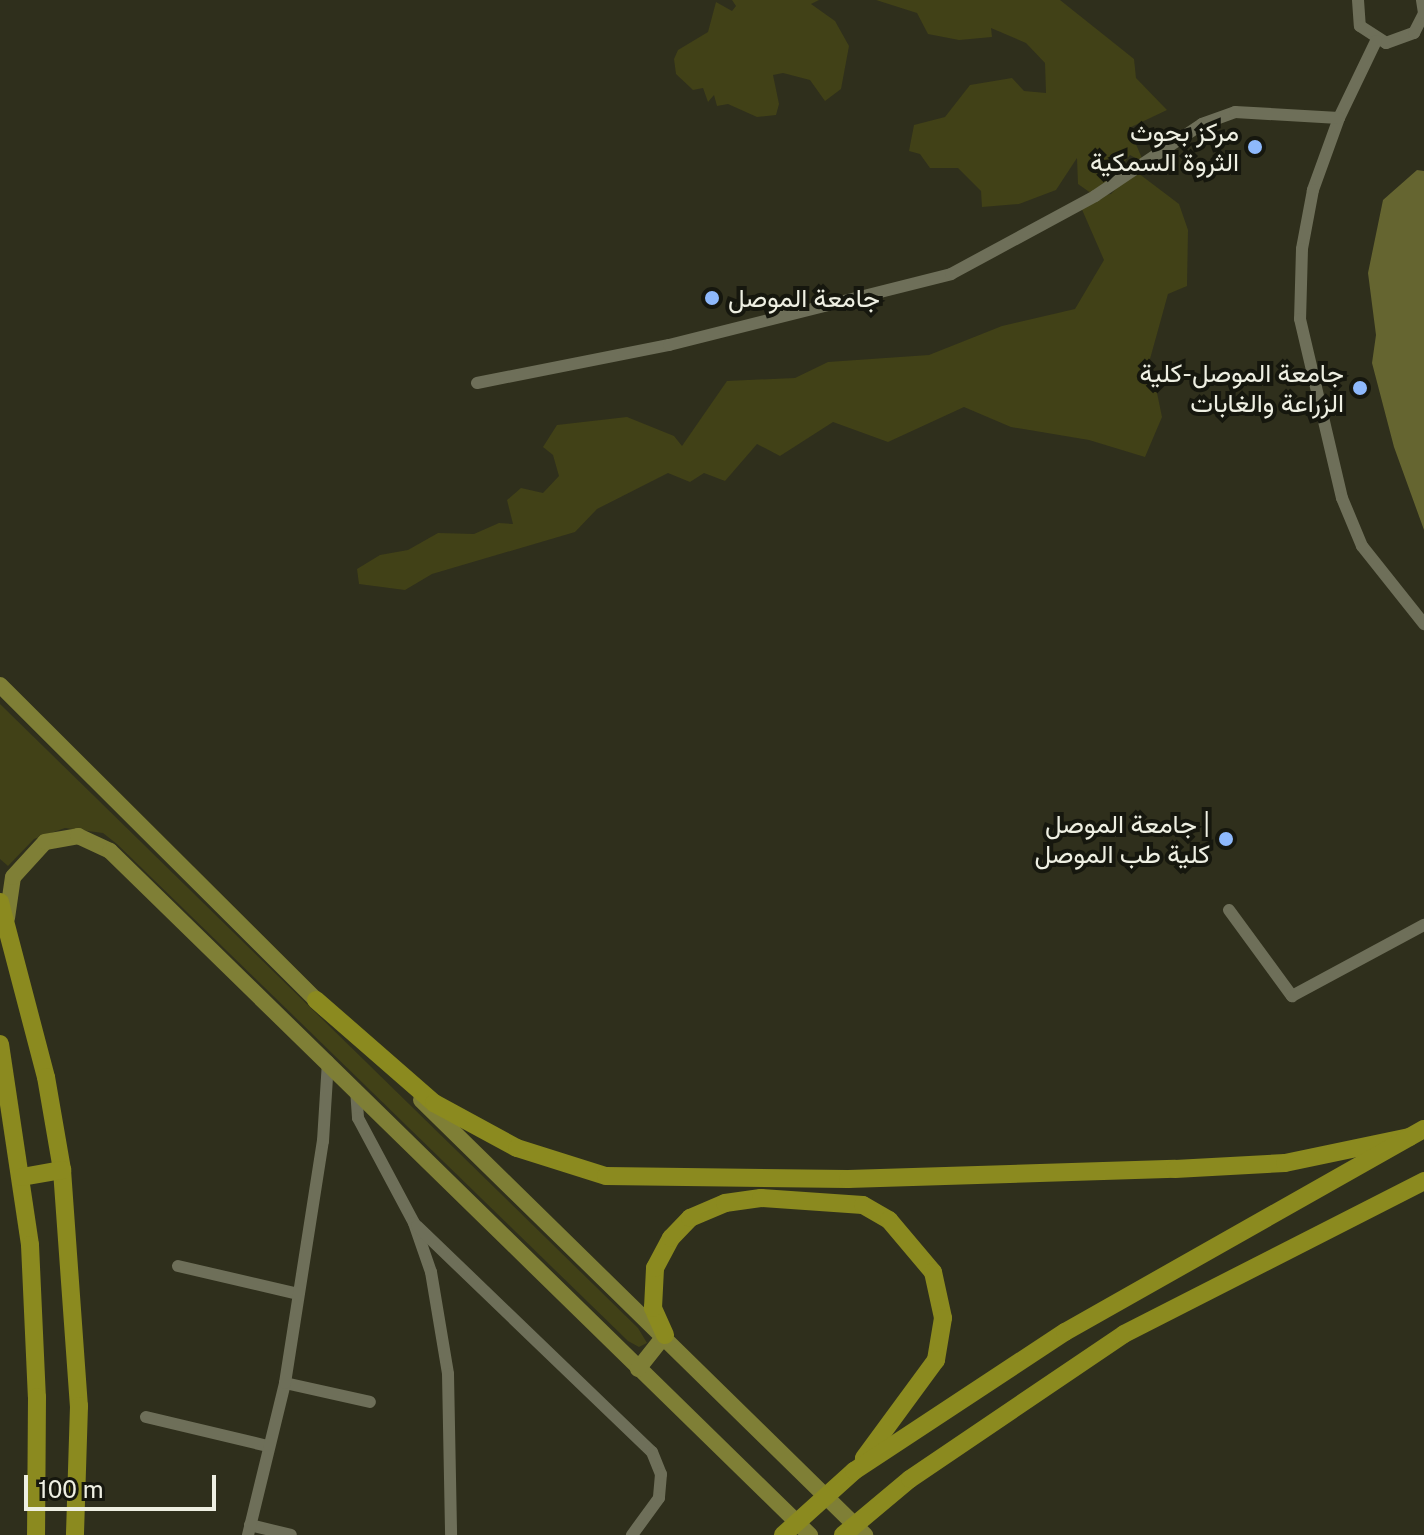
<!DOCTYPE html>
<meta charset="utf-8">
<style>
body{margin:0}
#map{position:relative;width:1424px;height:1535px;overflow:hidden;background:#2f2f1c;font-family:"Public Sans",Vazirmatn,sans-serif}
div>[style]{position:absolute}
.green>*{inset:0;background:#414117}
.water>*{inset:0;background:#656530}
.minor>*{height:12px;margin:-6px;padding:0 6px;transform-origin:6px;border-radius:6px;background:#6e6f59}
.major>*{height:16px;margin:-8px;padding:0 8px;transform-origin:8px;border-radius:8px;background:#7f7f36}
.highway>*{height:18px;margin:-9px;padding:0 9px;transform-origin:9px;border-radius:9px;background:#8b8a1f}
.dots>*{width:22px;height:22px;translate:-50% -50%;box-sizing:border-box;border:4px solid #16170e;border-radius:50%}
span{translate:-50% -50%;white-space:nowrap;text-align:center;line-height:1.15;-webkit-text-stroke:8px #16170e;paint-order:stroke}
.poi-label{font-size:26px;color:#eeefe2}
.right{translate:-100% -50%;text-align:right}
.left{translate:0 -50%;text-align:left}
.scale{position:absolute;left:24px;top:1475px;width:192px;height:36px;box-sizing:border-box;border:4px solid #eeefe2;border-top:0;padding-left:10px;font-size:24px;line-height:28px;white-space:nowrap;color:#eeefe2;-webkit-text-stroke:6px #16170e;paint-order:stroke}
</style>
<div id="map">
<div class="green">
<div style="clip-path:polygon(732px 0,819px 0,811px 4px,835px 21px,849px 46px,841px 89px,825px 101px,810px 80px,783px 73px,773px 75px,779px 104px,776px 115px,757px 117px,728px 104px,717px 106px,714px 95px,708px 102px,703px 88px,693px 90px,676px 74px,674px 59px,678px 50px,708px 32px,716px 2px,732px 11px,736px 6px)"></div>
<div style="clip-path:polygon(876px 0,1060px 0,1134px 59px,1136px 78px,1167px 110px,1129px 128px,1144px 163px,1130px 155px,1098px 196px,1111px 194px,1134px 170px,1179px 204px,1188px 230px,1187px 286px,1168px 294px,1150px 359px,1162px 417px,1145px 457px,1089px 440px,1011px 427px,964px 407px,888px 442px,833px 422px,780px 456px,757px 444px,725px 481px,704px 473px,690px 482px,668px 473px,597px 509px,575px 532px,432px 574px,405px 590px,359px 584px,357px 569px,380px 555px,408px 550px,438px 533px,474px 534px,499px 523px,513px 524px,507px 500px,521px 488px,543px 493px,559px 476px,553px 455px,543px 447px,557px 425px,627px 417px,674px 436px,682px 446px,727px 381px,795px 378px,828px 362px,929px 355px,1002px 326px,1075px 309px,1104px 260px,1080px 205px,1095px 196px,1078px 184px,1077px 158px,1056px 190px,1019px 204px,982px 207px,981px 191px,958px 168px,930px 168px,920px 154px,909px 151px,914px 125px,945px 117px,970px 85px,1012px 78px,1024px 91px,1046px 93px,1045px 63px,1026px 43px,991px 28px,992px 37px,959px 40px,928px 34px,917px 13px)"></div>
<div style="clip-path:polygon(0 704px,638px 1328px,647px 1343px,639px 1347px,628px 1341px,117px 844px,103px 833px,65px 828px,34px 839px,8px 866px,0 859px)"></div>
</div>
<div class="water">
<div style="clip-path:polygon(1417px 170px,1424px 171px,1424px 530px,1394px 447px,1372px 363px,1376px 335px,1368px 273px,1383px 200px)"></div>
</div>
<div class="minor">
<div style="left:1358px;top:0;width:26px;rotate:86deg"></div>
<div style="left:1360px;top:26px;width:31px;rotate:33deg"></div>
<div style="left:1386px;top:43px;width:30px;rotate:-20deg"></div>
<div style="left:1414px;top:33px;width:22px;rotate:-63deg"></div>
<div style="left:1424px;top:13px;width:13px;rotate:-99deg"></div>
<div style="left:1376px;top:41px;width:85px;rotate:115.7deg"></div>
<div style="left:1339px;top:118px;width:77px;rotate:109.9deg"></div>
<div style="left:1313px;top:190px;width:60px;rotate:100.6deg"></div>
<div style="left:1302px;top:249px;width:70px;rotate:91.6deg"></div>
<div style="left:1300px;top:319px;width:184px;rotate:76.8deg"></div>
<div style="left:1342px;top:498px;width:52px;rotate:67.4deg"></div>
<div style="left:1362px;top:546px;width:100px;rotate:51.5deg"></div>
<div style="left:477px;top:383px;width:196px;rotate:-11.2deg"></div>
<div style="left:669px;top:345px;width:291px;rotate:-14.1deg"></div>
<div style="left:951px;top:274px;width:164px;rotate:-28.4deg"></div>
<div style="left:1095px;top:196px;width:129px;rotate:-33.9deg"></div>
<div style="left:1202px;top:124px;width:35px;rotate:-20deg"></div>
<div style="left:1235px;top:112px;width:104px;rotate:3.3deg"></div>
<div style="left:1229px;top:910px;width:107px;rotate:53.8deg"></div>
<div style="left:1292px;top:996px;width:150px;rotate:-28.3deg"></div>
<div style="left:356px;top:1089px;width:29px;rotate:86deg"></div>
<div style="left:358px;top:1118px;width:119px;rotate:61.9deg"></div>
<div style="left:414px;top:1223px;width:52px;rotate:70.9deg"></div>
<div style="left:431px;top:1272px;width:103px;rotate:80.5deg"></div>
<div style="left:448px;top:1374px;width:161px;rotate:88.9deg"></div>
<div style="left:417px;top:1226px;width:326px;rotate:43.9deg"></div>
<div style="left:652px;top:1452px;width:24px;rotate:68deg"></div>
<div style="left:661px;top:1474px;width:24px;rotate:95deg"></div>
<div style="left:659px;top:1498px;width:46px;rotate:126.1deg"></div>
<div style="left:178px;top:1266px;width:123px;rotate:13.1deg"></div>
<div style="left:285px;top:1383px;width:87px;rotate:12.6deg"></div>
<div style="left:146px;top:1417px;width:125px;rotate:13.4deg"></div>
<div style="left:250px;top:1525px;width:42px;rotate:13.7deg"></div>
<div style="left:248px;top:1535px;width:156px;rotate:-76.3deg"></div>
<div style="left:285px;top:1383px;width:245px;rotate:-81.1deg"></div>
<div style="left:323px;top:1141px;width:80px;rotate:-86.4deg"></div>
</div>
<div class="major">
<div style="left:0;top:685px;width:459px;rotate:44.9deg"></div>
<div style="left:7px;top:918px;width:41px;rotate:-81.7deg"></div>
<div style="left:13px;top:877px;width:47px;rotate:-47.6deg"></div>
<div style="left:45px;top:842px;width:34px;rotate:-10deg"></div>
<div style="left:78px;top:836px;width:35px;rotate:25deg"></div>
<div style="left:110px;top:851px;width:979px;rotate:44.34deg"></div>
<div style="left:421px;top:1100px;width:622px;rotate:44.41deg"></div>
<div style="left:638px;top:1369px;width:43px;rotate:-51.5deg"></div>
</div>
<div class="highway">
<div style="left:0;top:902px;width:181px;rotate:75.3deg"></div>
<div style="left:46px;top:1077px;width:94px;rotate:80.2deg"></div>
<div style="left:62px;top:1170px;width:237px;rotate:85.9deg"></div>
<div style="left:79px;top:1406px;width:129px;rotate:91.8deg"></div>
<div style="left:316px;top:1000px;width:157px;rotate:41.1deg"></div>
<div style="left:434px;top:1103px;width:94px;rotate:28.5deg"></div>
<div style="left:517px;top:1148px;width:93px;rotate:17.5deg"></div>
<div style="left:606px;top:1176px;width:242px;rotate:0.7deg"></div>
<div style="left:848px;top:1179px;width:327px;rotate:-1.8deg"></div>
<div style="left:1175px;top:1169px;width:110px;rotate:-3.1deg"></div>
<div style="left:1285px;top:1163px;width:127px;rotate:-11.8deg"></div>
<div style="left:0;top:1044px;width:203px;rotate:81.5deg"></div>
<div style="left:30px;top:1245px;width:152px;rotate:87.4deg"></div>
<div style="left:37px;top:1397px;width:138px;rotate:90.4deg"></div>
<div style="left:22px;top:1177px;width:41px;rotate:-9.9deg"></div>
<div style="left:665px;top:1335px;width:30px;rotate:-114deg"></div>
<div style="left:653px;top:1308px;width:40px;rotate:-87.1deg"></div>
<div style="left:655px;top:1268px;width:34px;rotate:-62deg"></div>
<div style="left:671px;top:1238px;width:28px;rotate:-46deg"></div>
<div style="left:690px;top:1218px;width:38px;rotate:-23deg"></div>
<div style="left:725px;top:1203px;width:36px;rotate:-8deg"></div>
<div style="left:761px;top:1198px;width:102px;rotate:3.9deg"></div>
<div style="left:863px;top:1205px;width:30px;rotate:30deg"></div>
<div style="left:889px;top:1220px;width:68px;rotate:49.8deg"></div>
<div style="left:933px;top:1272px;width:47px;rotate:77.7deg"></div>
<div style="left:943px;top:1318px;width:43px;rotate:99.5deg"></div>
<div style="left:936px;top:1360px;width:122px;rotate:126.3deg"></div>
<div style="left:783px;top:1535px;width:96px;rotate:-42deg"></div>
<div style="left:854px;top:1471px;width:253px;rotate:-33.4deg"></div>
<div style="left:1065px;top:1332px;width:412px;rotate:-29.5deg"></div>
<div style="left:843px;top:1535px;width:87px;rotate:-39.9deg"></div>
<div style="left:910px;top:1479px;width:258px;rotate:-34.1deg"></div>
<div style="left:1124px;top:1334px;width:337px;rotate:-27deg"></div>
</div>
<div class="dots">
<div style="left:1255px;top:147px;background:#8eb9fc"></div>
<div style="left:712px;top:298px;background:#8eb9fc"></div>
<div style="left:1360px;top:388px;background:#8eb9fc"></div>
<div style="left:1226px;top:839px;background:#8eb9fc"></div>
</div>
<div class="poi-label">
<span class="right" style="left:1239px;top:147px">مركز بحوث<br>الثروة السمكية</span>
<span class="left" style="left:728px;top:298px">جامعة الموصل</span>
<span class="right" style="left:1344px;top:388px">جامعة الموصل-كلية<br>الزراعة والغابات</span>
<span class="right" style="left:1210px;top:839px">جامعة الموصل |<br>كلية طب الموصل</span>
</div>
<div class="scale">100 m</div>
</div>
